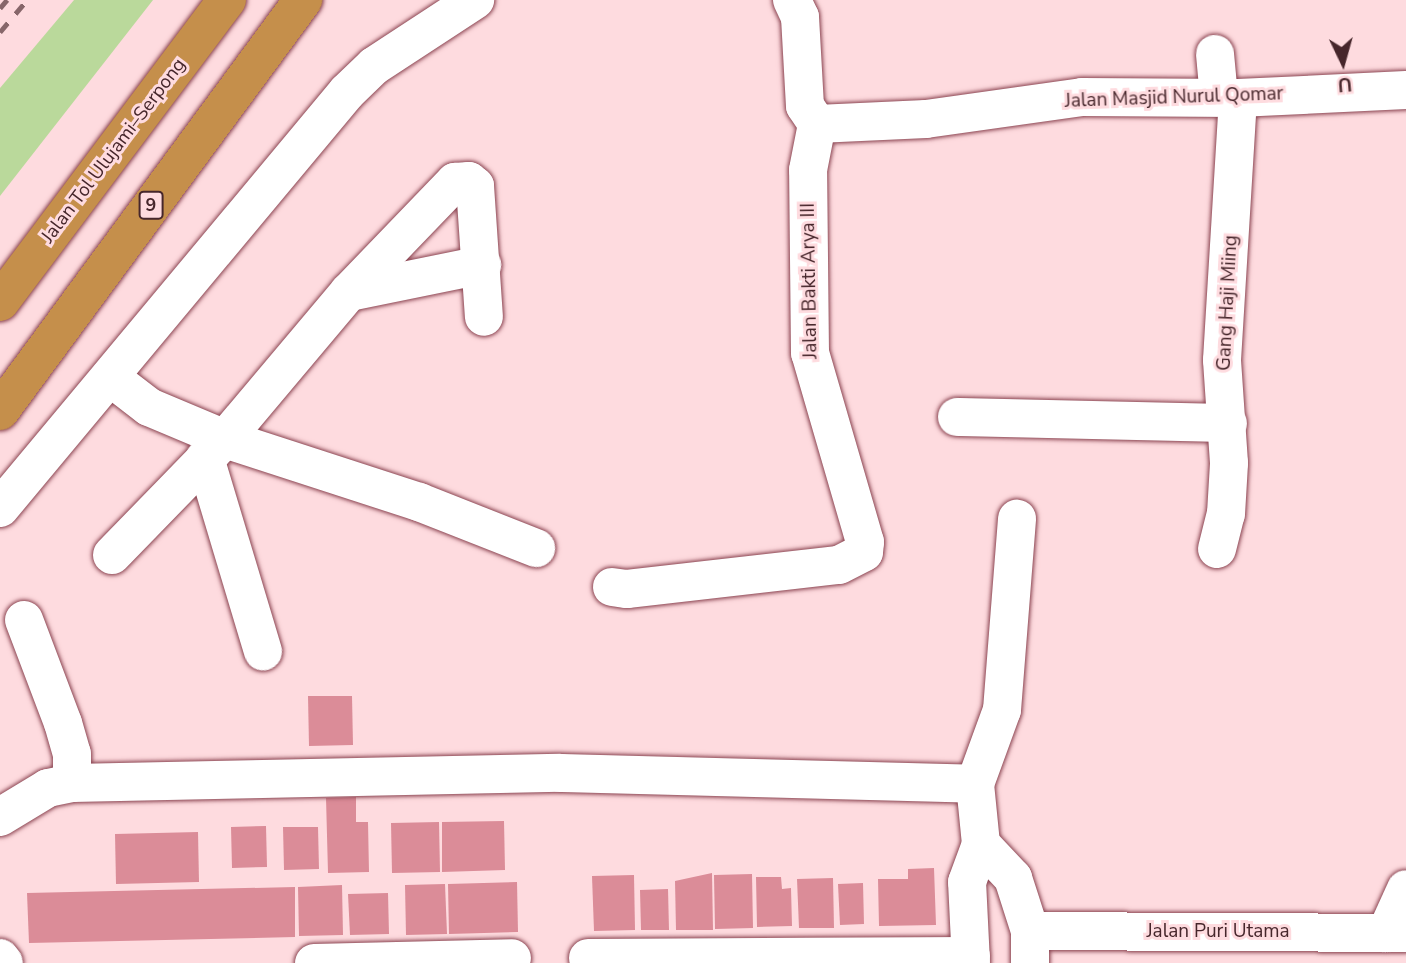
<!DOCTYPE html>
<meta charset="utf-8">
<style>
body{margin:0}
#map{position:relative;width:1406px;height:963px;overflow:hidden;background:#fedbdf;font-family:"Nunito Sans",sans-serif}
div>[style]{position:absolute}
.green>*{inset:0;background:#bad99b}
.building>*{inset:0;background:#db8c98}
.roads{filter:drop-shadow(0 0 2px #8b4451) drop-shadow(0 0 2px #8b4451)}
.minor>*{height:38px;margin:-19px;padding:0 19px;transform-origin:19px;border-radius:19px;background:#fff}
.highway>*{height:38px;margin:-19px;padding:0 19px;transform-origin:19px;border-radius:19px;background:#c58f4b}
.rail>*{height:5px;margin-top:-2.5px;transform-origin:0;background:repeating-linear-gradient(90deg,#87666a 0 12px,transparent 0 24px)}
span{translate:-50% -50%;white-space:nowrap;text-align:center;line-height:1.15;-webkit-text-stroke:6px #fedbdf;paint-order:stroke}
.shield-label span{padding:2px 5px;background:#fedbdf;border:2px solid;border-radius:5px;-webkit-text-stroke-width:0}
.shield-label{font-size:18px;color:#46262b;font-weight:700}
.street-label{font-size:19px;color:#46262b}
.north{position:absolute;left:1308px;top:28px;width:70px;height:70px;-webkit-text-stroke:5px #fedbdf;paint-order:stroke;rotate:175deg;font-size:19px;font-weight:700;line-height:28px;text-align:center;color:#46262b}
.north::after{content:'';display:block;margin:auto;width:24px;height:32px;background:#46262b;clip-path:polygon(50% 0,100% 100%,50% 72%,0 100%)}
</style>
<div id="map">
<div class="green">
<div style="clip-path:polygon(74px 0,153px 0,0 196px,0 88px)"></div>
</div>
<div class="building">
<div style="clip-path:polygon(308px 696px,352px 696px,353px 745px,309px 746px)"></div>
<div style="clip-path:polygon(356px 797px,356px 822px,368px 822px,369px 872px,328px 873px,326px 798px)"></div>
<div style="clip-path:polygon(504px 821px,505px 870px,442px 872px,442px 822px)"></div>
<div style="clip-path:polygon(439px 822px,440px 872px,392px 873px,391px 823px)"></div>
<div style="clip-path:polygon(266px 826px,267px 867px,232px 868px,231px 827px)"></div>
<div style="clip-path:polygon(283px 827px,318px 827px,319px 869px,284px 870px)"></div>
<div style="clip-path:polygon(198px 832px,199px 882px,116px 884px,115px 834px)"></div>
<div style="clip-path:polygon(934px 868px,936px 925px,879px 926px,878px 879px,908px 879px,908px 869px)"></div>
<div style="clip-path:polygon(712px 873px,713px 930px,676px 930px,675px 881px)"></div>
<div style="clip-path:polygon(752px 874px,753px 928px,715px 929px,714px 875px)"></div>
<div style="clip-path:polygon(634px 875px,635px 930px,594px 931px,592px 876px)"></div>
<div style="clip-path:polygon(756px 877px,781px 877px,782px 889px,791px 888px,792px 926px,757px 927px)"></div>
<div style="clip-path:polygon(833px 878px,834px 928px,799px 928px,797px 879px)"></div>
<div style="clip-path:polygon(517px 882px,518px 932px,449px 934px,448px 884px)"></div>
<div style="clip-path:polygon(863px 883px,864px 924px,840px 925px,838px 884px)"></div>
<div style="clip-path:polygon(445px 884px,447px 934px,406px 935px,405px 885px)"></div>
<div style="clip-path:polygon(342px 885px,343px 935px,299px 936px,298px 887px)"></div>
<div style="clip-path:polygon(295px 887px,295px 937px,29px 943px,27px 893px)"></div>
<div style="clip-path:polygon(668px 889px,669px 930px,641px 930px,640px 890px)"></div>
<div style="clip-path:polygon(388px 893px,389px 934px,350px 935px,348px 894px)"></div>
</div>
<div class="roads">
<div class="minor">
<div style="left:792px;top:0;width:19px;rotate:65deg"></div>
<div style="left:800px;top:17px;width:89px;rotate:86.8deg"></div>
<div style="left:805px;top:106px;width:22px;rotate:56deg"></div>
<div style="left:1215px;top:54px;width:43px;rotate:84.7deg"></div>
<div style="left:817px;top:124px;width:109px;rotate:-2.6deg"></div>
<div style="left:926px;top:119px;width:158px;rotate:-8deg"></div>
<div style="left:1082px;top:97px;width:156px;rotate:0.4deg"></div>
<div style="left:1238px;top:98px;width:168px;rotate:-2.7deg"></div>
<div style="left:349px;top:292px;width:136px;rotate:-11.5deg"></div>
<div style="left:110px;top:377px;width:49px;rotate:37.6deg"></div>
<div style="left:149px;top:407px;width:82px;rotate:22.8deg"></div>
<div style="left:225px;top:439px;width:204px;rotate:18deg"></div>
<div style="left:419px;top:502px;width:126px;rotate:21.5deg"></div>
<div style="left:957px;top:417px;width:271px;rotate:1.3deg"></div>
<div style="left:205px;top:458px;width:202px;rotate:73.3deg"></div>
<div style="left:0;top:508px;width:542px;rotate:-50.17deg"></div>
<div style="left:347px;top:92px;width:37px;rotate:-44deg"></div>
<div style="left:374px;top:66px;width:121px;rotate:-33.2deg"></div>
<div style="left:1217px;top:549px;width:36px;rotate:-76deg"></div>
<div style="left:1226px;top:514px;width:51px;rotate:-86.6deg"></div>
<div style="left:1229px;top:463px;width:103px;rotate:-93.9deg"></div>
<div style="left:1222px;top:360px;width:262px;rotate:-86.5deg"></div>
<div style="left:112px;top:555px;width:162px;rotate:-45.8deg"></div>
<div style="left:225px;top:439px;width:192px;rotate:-49.9deg"></div>
<div style="left:349px;top:292px;width:153px;rotate:-46.1deg"></div>
<div style="left:455px;top:182px;width:14px;rotate:-4deg"></div>
<div style="left:469px;top:181px;width:8px;rotate:40deg"></div>
<div style="left:475px;top:186px;width:131px;rotate:86.1deg"></div>
<div style="left:612px;top:587px;width:15px;rotate:8deg"></div>
<div style="left:627px;top:589px;width:213px;rotate:-6.5deg"></div>
<div style="left:839px;top:565px;width:28px;rotate:-27deg"></div>
<div style="left:864px;top:552px;width:10px;rotate:-84deg"></div>
<div style="left:865px;top:542px;width:197px;rotate:-106.2deg"></div>
<div style="left:810px;top:353px;width:183px;rotate:-90.6deg"></div>
<div style="left:808px;top:170px;width:47px;rotate:-78.9deg"></div>
<div style="left:24px;top:620px;width:110px;rotate:69.3deg"></div>
<div style="left:63px;top:723px;width:32px;rotate:74deg"></div>
<div style="left:72px;top:754px;width:29px;rotate:90deg"></div>
<div style="left:0;top:817px;width:56px;rotate:-31.1deg"></div>
<div style="left:48px;top:788px;width:25px;rotate:-12deg"></div>
<div style="left:72px;top:783px;width:488px;rotate:-1.2deg"></div>
<div style="left:560px;top:773px;width:415px;rotate:1.5deg"></div>
<div style="left:981px;top:844px;width:47px;rotate:46.7deg"></div>
<div style="left:1013px;top:878px;width:56px;rotate:72.2deg"></div>
<div style="left:1030px;top:931px;width:32px;rotate:90deg"></div>
<div style="left:1030px;top:931px;width:376px;rotate:0.3deg"></div>
<div style="left:1386px;top:933px;width:48px;rotate:-65.6deg"></div>
<div style="left:0;top:958px;width:6px;rotate:51deg"></div>
<div style="left:588px;top:958px;width:383px;rotate:-0.3deg"></div>
<div style="left:314px;top:963px;width:198px;rotate:-1.4deg"></div>
<div style="left:971px;top:963px;width:81px;rotate:-92.8deg"></div>
<div style="left:967px;top:882px;width:40px;rotate:-69.8deg"></div>
<div style="left:981px;top:844px;width:60px;rotate:-95.7deg"></div>
<div style="left:975px;top:784px;width:79px;rotate:-70deg"></div>
<div style="left:1002px;top:710px;width:192px;rotate:-85.5deg"></div>
</div>
<div class="highway">
<div style="left:0;top:302px;width:378px;rotate:-53.1deg"></div>
<div style="left:0;top:411px;width:511px;rotate:-53.6deg"></div>
</div>
</div>
<div class="rail">
<div style="left:0;top:8px;width:11px;rotate:-49deg"></div>
<div style="left:0;top:32px;width:42px;rotate:-49.8deg"></div>
</div>
<div class="shield-label">
<span style="left:151px;top:205px">9</span>
</div>
<div class="street-label">
<span style="left:1174px;top:98px;rotate:-2deg">Jalan Masjid Nurul Qomar</span>
<span style="left:114px;top:151px;rotate:-53deg">Jalan Tol Ulujami–Serpong</span>
<span style="left:810px;top:281px;rotate:-91deg">Jalan Bakti Arya III</span>
<span style="left:1228px;top:303px;rotate:-87deg">Gang Haji Miing</span>
<span style="left:1218px;top:932px">Jalan Puri Utama</span>
</div>
<div class="north">U</div>
</div>
